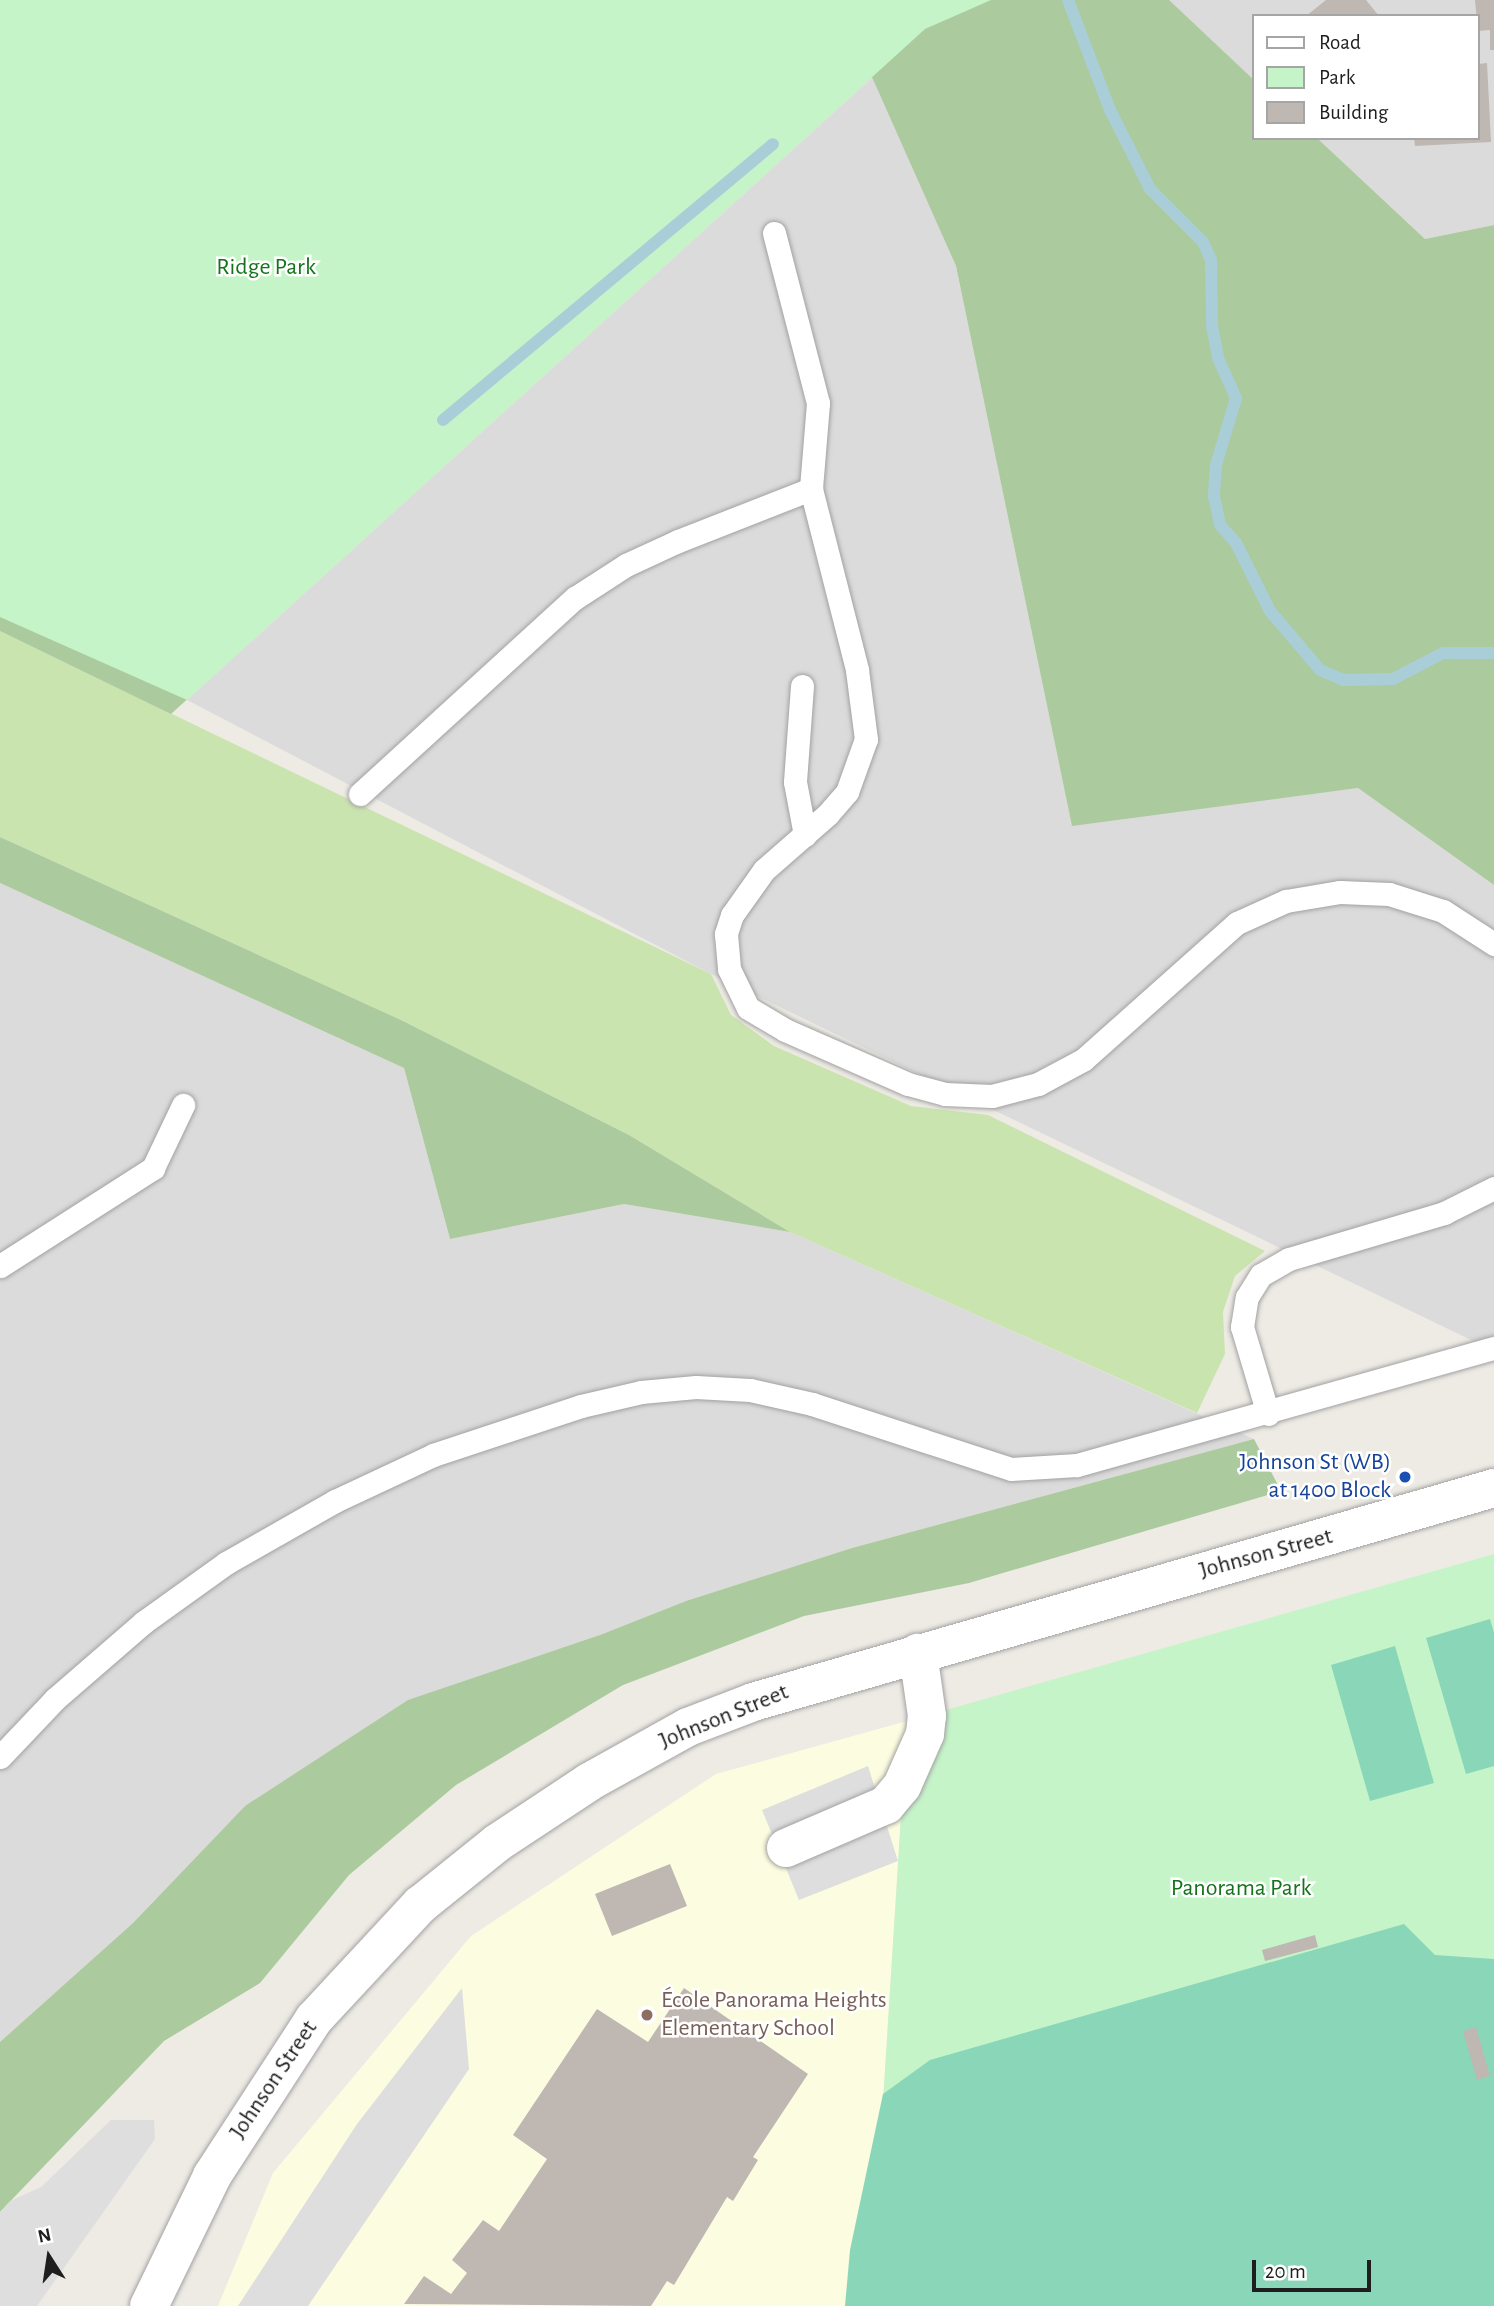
<!DOCTYPE html>
<meta charset="utf-8">
<style>
body{margin:0}
#map{position:relative;width:1494px;height:2306px;overflow:hidden;background:#eeebe5;font-family:"Alegreya Sans",sans-serif}
div>[style]{position:absolute}
.residential>*{inset:0;background:#dcdbdb}
.education>*{inset:0;background:#fcfce0}
.grass>*{inset:0;background:#cae4af}
.forest>*{inset:0;background:#abca9d}
.park>*{inset:0;background:#c6f4c9}
.pitch>*{inset:0;background:#8ad6b8}
.parking>*{inset:0;background:#dedede}
.stream>*{height:12px;margin:-6px;padding:0 6px;transform-origin:6px;border-radius:6px;background:#a9ced8}
.building>*{inset:0;background:#beb7b2}
.roads{filter:drop-shadow(0 0 2px #a2a2a2) drop-shadow(0 0 2px #a2a2a2)}
.service>*{height:23px;margin:-11.5px;padding:0 11.5px;transform-origin:11.5px;border-radius:11.5px;background:#fff}
.minor>*{height:38px;margin:-19px;padding:0 19px;transform-origin:19px;border-radius:19px;background:#fff}
.tertiary>*{height:38px;margin:-19px;padding:0 19px;transform-origin:19px;border-radius:19px;background:#fff}
.dots>*{width:19px;height:19px;translate:-50% -50%;box-sizing:border-box;border:4px solid #fff;border-radius:50%}
span{translate:-50% -50%;white-space:nowrap;text-align:center;line-height:1.15;-webkit-text-stroke:5px #fff;paint-order:stroke}
.park-label{font-size:24px;color:#15731c}
.transit-label{font-size:24px;color:#164399}
.right{translate:-100% -50%;text-align:right}
.street-label{font-size:24px;color:#1e1e1e}
.education-label{font-size:24px;color:#785e54}
.left{translate:0 -50%;text-align:left}
.legend{position:absolute;left:1252px;top:14px;width:228px;height:126px;box-sizing:border-box;background:#fff;border:2px solid #a5a5a5;margin:0;padding:9px 12px;list-style:none;font-size:21px;color:#1e1e1e}
.legend li{display:flex;align-items:center;gap:14px;height:35px}
.legend b{width:35px;border:2px solid #a5a5a5}
.north{position:absolute;left:14px;top:2222px;width:70px;height:70px;-webkit-text-stroke:5px #fff;paint-order:stroke;rotate:348deg;font-size:19px;font-weight:700;line-height:28px;text-align:center;color:#1e1e1e}
.north::after{content:'';display:block;margin:auto;width:24px;height:32px;background:#1e1e1e;clip-path:polygon(50% 0,100% 100%,50% 72%,0 100%)}
.scale{position:absolute;left:1252px;top:2260px;width:119px;height:32px;box-sizing:border-box;border:4px solid #1e1e1e;border-top:0;padding-left:9px;font-size:21px;line-height:24px;white-space:nowrap;color:#1e1e1e;-webkit-text-stroke:5px #fff;paint-order:stroke}
</style>
<div id="map">
<div class="residential">
<div style="clip-path:polygon(1168px 0,1494px 0,1494px 225px,1425px 239px,1317px 138px,1478px 138px,1478px 16px,1254px 16px,1254px 80px)"></div>
<div style="clip-path:polygon(873px 77px,956px 266px,1072px 825px,1358px 788px,1494px 885px,1494px 1351px,711px 974px,187px 700px)"></div>
<div style="clip-path:polygon(0 883px,404px 1068px,450px 1239px,624px 1204px,790px 1232px,1254px 1439px,852px 1548px,686px 1601px,600px 1635px,245px 1806px,133px 1923px,0 2042px)"></div>
</div>
<div class="education">
<div style="clip-path:polygon(907px 1721px,882px 2118px,1321px 2306px,218px 2306px,273px 2173px,471px 1936px,716px 1774px)"></div>
</div>
<div class="grass">
<div style="clip-path:polygon(0 631px,711px 974px,731px 1015px,774px 1046px,911px 1106px,988px 1115px,1265px 1251px,1235px 1276px,1223px 1312px,1225px 1354px,1197px 1413px,790px 1232px,629px 1135px,401px 1020px,0 837px)"></div>
</div>
<div class="forest">
<div style="clip-path:polygon(0 0,1169px 0,1254px 80px,1254px 138px,1317px 138px,1425px 239px,1494px 225px,1494px 885px,1358px 788px,1072px 826px,956px 266px,872px 77px,171px 714px,0 631px)"></div>
<div style="clip-path:polygon(0 837px,401px 1020px,629px 1135px,790px 1232px,624px 1204px,450px 1239px,404px 1068px,0 883px)"></div>
<div style="clip-path:polygon(1254px 1439px,1281px 1491px,969px 1583px,804px 1616px,623px 1685px,456px 1785px,349px 1875px,260px 1983px,164px 2041px,0 2212px,0 2042px,133px 1923px,245px 1806px,408px 1700px,600px 1635px,686px 1601px,852px 1548px)"></div>
</div>
<div class="park">
<div style="clip-path:polygon(0 0,991px 0,925px 29px,187px 700px,0 617px)"></div>
<div style="clip-path:polygon(1494px 1554px,1494px 2306px,882px 2118px,907px 1721px)"></div>
</div>
<div class="pitch">
<div style="clip-path:polygon(1490px 1619px,1494px 1633px,1494px 1766px,1466px 1774px,1426px 1638px)"></div>
<div style="clip-path:polygon(1395px 1646px,1434px 1783px,1370px 1801px,1331px 1665px)"></div>
<div style="clip-path:polygon(1404px 1924px,1435px 1955px,1494px 1959px,1494px 2306px,845px 2306px,850px 2250px,883px 2094px,930px 2060px)"></div>
</div>
<div class="parking">
<div style="clip-path:polygon(868px 1766px,898px 1861px,799px 1900px,762px 1810px)"></div>
<div style="clip-path:polygon(462px 1988px,469px 2069px,308px 2306px,238px 2306px,357px 2124px)"></div>
<div style="clip-path:polygon(111px 2120px,154px 2120px,155px 2139px,37px 2306px,0 2306px,0 2212px,10px 2201px,41px 2187px)"></div>
</div>
<div class="stream">
<div style="left:1068px;top:0;width:118px;rotate:69.1deg"></div>
<div style="left:1110px;top:110px;width:89px;rotate:63.1deg"></div>
<div style="left:1150px;top:189px;width:75px;rotate:45deg"></div>
<div style="left:1203px;top:242px;width:20px;rotate:66deg"></div>
<div style="left:1211px;top:260px;width:66px;rotate:89.1deg"></div>
<div style="left:1212px;top:326px;width:33px;rotate:79deg"></div>
<div style="left:1218px;top:358px;width:44px;rotate:65.8deg"></div>
<div style="left:1236px;top:398px;width:70px;rotate:106.6deg"></div>
<div style="left:1216px;top:465px;width:31px;rotate:94deg"></div>
<div style="left:1214px;top:496px;width:30px;rotate:78deg"></div>
<div style="left:1220px;top:525px;width:24px;rotate:48deg"></div>
<div style="left:1236px;top:543px;width:76px;rotate:63.4deg"></div>
<div style="left:1270px;top:611px;width:77px;rotate:49.7deg"></div>
<div style="left:1320px;top:670px;width:25px;rotate:23deg"></div>
<div style="left:1343px;top:680px;width:50px;rotate:-1.1deg"></div>
<div style="left:1393px;top:679px;width:56px;rotate:-27.5deg"></div>
<div style="left:1443px;top:653px;width:51px"></div>
<div style="left:443px;top:420px;width:430px;rotate:-39.9deg"></div>
</div>
<div class="building">
<div style="clip-path:polygon(1326px 0,1366px 0,1379px 16px,1306px 16px)"></div>
<div style="clip-path:polygon(1475px 0,1494px 0,1494px 50px,1490px 50px,1490px 30px,1478px 31px)"></div>
<div style="clip-path:polygon(1487px 63px,1491px 142px,1415px 146px,1414px 138px,1478px 138px,1478px 64px)"></div>
<div style="clip-path:polygon(670px 1864px,687px 1906px,612px 1936px,595px 1894px)"></div>
<div style="clip-path:polygon(1315px 1935px,1318px 1947px,1265px 1961px,1262px 1950px)"></div>
<div style="clip-path:polygon(684px 1988px,808px 2074px,753px 2157px,758px 2160px,733px 2201px,727px 2197px,674px 2285px,667px 2281px,651px 2306px,404px 2304px,424px 2276px,451px 2294px,467px 2273px,452px 2260px,483px 2220px,499px 2231px,547px 2159px,513px 2135px,597px 2009px,648px 2042px)"></div>
<div style="clip-path:polygon(1476px 2027px,1490px 2076px,1477px 2080px,1463px 2031px)"></div>
</div>
<div class="roads">
<div class="service">
<div style="left:774px;top:233px;width:176px;rotate:75.5deg"></div>
<div style="left:818px;top:403px;width:86px;rotate:94.7deg"></div>
<div style="left:811px;top:489px;width:187px;rotate:75.7deg"></div>
<div style="left:857px;top:670px;width:70px;rotate:82.6deg"></div>
<div style="left:866px;top:739px;width:56px;rotate:109.7deg"></div>
<div style="left:847px;top:792px;width:29px;rotate:131deg"></div>
<div style="left:828px;top:814px;width:85px;rotate:138.8deg"></div>
<div style="left:764px;top:870px;width:55px;rotate:125.4deg"></div>
<div style="left:732px;top:915px;width:20px;rotate:108deg"></div>
<div style="left:726px;top:934px;width:35px;rotate:85deg"></div>
<div style="left:729px;top:969px;width:43px;rotate:64deg"></div>
<div style="left:748px;top:1008px;width:43px;rotate:30.7deg"></div>
<div style="left:785px;top:1030px;width:134px;rotate:23.7deg"></div>
<div style="left:908px;top:1084px;width:38px;rotate:15deg"></div>
<div style="left:945px;top:1094px;width:47px;rotate:2.4deg"></div>
<div style="left:992px;top:1096px;width:48px;rotate:-14.6deg"></div>
<div style="left:1038px;top:1084px;width:51px;rotate:-28.1deg"></div>
<div style="left:1083px;top:1060px;width:206px;rotate:-41.7deg"></div>
<div style="left:1237px;top:923px;width:54px;rotate:-24.2deg"></div>
<div style="left:1286px;top:901px;width:55px;rotate:-9.5deg"></div>
<div style="left:1340px;top:892px;width:49px;rotate:2.3deg"></div>
<div style="left:1389px;top:894px;width:57px;rotate:17.5deg"></div>
<div style="left:1443px;top:911px;width:61px;rotate:32.9deg"></div>
<div style="left:802px;top:686px;width:96px;rotate:94.2deg"></div>
<div style="left:795px;top:782px;width:54px;rotate:79.3deg"></div>
<div style="left:360px;top:794px;width:291px;rotate:-42.4deg"></div>
<div style="left:575px;top:598px;width:61px;rotate:-32.9deg"></div>
<div style="left:626px;top:565px;width:57px;rotate:-24.8deg"></div>
<div style="left:678px;top:541px;width:143px;rotate:-21.4deg"></div>
<div style="left:0;top:1266px;width:182px;rotate:-32.6deg"></div>
<div style="left:153px;top:1168px;width:70px;rotate:-64.5deg"></div>
<div style="left:1268px;top:1414px;width:91px;rotate:-106.6deg"></div>
<div style="left:1242px;top:1327px;width:30px;rotate:-81deg"></div>
<div style="left:1247px;top:1297px;width:26px;rotate:-58deg"></div>
<div style="left:1261px;top:1275px;width:32px;rotate:-30deg"></div>
<div style="left:1289px;top:1259px;width:162px;rotate:-16.5deg"></div>
<div style="left:1444px;top:1213px;width:56px;rotate:-26.6deg"></div>
<div style="left:0;top:1757px;width:80px;rotate:-46.5deg"></div>
<div style="left:55px;top:1699px;width:118px;rotate:-40.9deg"></div>
<div style="left:144px;top:1622px;width:101px;rotate:-35.7deg"></div>
<div style="left:226px;top:1563px;width:125px;rotate:-29.6deg"></div>
<div style="left:335px;top:1501px;width:108px;rotate:-25.1deg"></div>
<div style="left:433px;top:1455px;width:156px;rotate:-18.3deg"></div>
<div style="left:581px;top:1406px;width:62px;rotate:-13.1deg"></div>
<div style="left:641px;top:1392px;width:55px;rotate:-5.2deg"></div>
<div style="left:696px;top:1387px;width:54px;rotate:3.2deg"></div>
<div style="left:750px;top:1390px;width:64px;rotate:12.7deg"></div>
<div style="left:812px;top:1404px;width:209px;rotate:18.1deg"></div>
<div style="left:1011px;top:1469px;width:66px;rotate:-3.5deg"></div>
<div style="left:1077px;top:1465px;width:433px;rotate:-15.7deg"></div>
</div>
<div class="minor">
<div style="left:786px;top:1848px;width:109px;rotate:-23.3deg"></div>
<div style="left:886px;top:1805px;width:25px;rotate:-50deg"></div>
<div style="left:902px;top:1786px;width:57px;rotate:-66.1deg"></div>
<div style="left:925px;top:1734px;width:18px;rotate:-84deg"></div>
<div style="left:927px;top:1716px;width:64px;rotate:-98.1deg"></div>
</div>
<div class="tertiary">
<div style="left:149px;top:2306px;width:144px;rotate:-64.1deg"></div>
<div style="left:212px;top:2176px;width:187px;rotate:-57deg"></div>
<div style="left:314px;top:2019px;width:156px;rotate:-47.1deg"></div>
<div style="left:420px;top:1905px;width:99px;rotate:-38.8deg"></div>
<div style="left:497px;top:1843px;width:110px;rotate:-33.5deg"></div>
<div style="left:589px;top:1782px;width:113px;rotate:-29.1deg"></div>
<div style="left:688px;top:1727px;width:70px;rotate:-21deg"></div>
<div style="left:753px;top:1702px;width:771px;rotate:-16.11deg"></div>
</div>
</div>
<div class="dots">
<div style="left:1405px;top:1477px;background:#1a4fb4"></div>
<div style="left:647px;top:2015px;background:#8d6e63"></div>
</div>
<div class="park-label">
<span style="left:266px;top:268px">Ridge Park</span>
<span style="left:1241px;top:1889px">Panorama Park</span>
</div>
<div class="transit-label">
<span class="right" style="left:1391px;top:1477px">Johnson St (WB)<br>at 1400 Block</span>
</div>
<div class="street-label">
<span style="left:1266px;top:1554px;rotate:-15deg">Johnson Street</span>
<span style="left:724px;top:1717px;rotate:-22deg">Johnson Street</span>
<span style="left:274px;top:2080px;rotate:-56deg">Johnson Street</span>
</div>
<div class="education-label">
<span class="left" style="left:661px;top:2015px">École Panorama Heights<br>Elementary School</span>
</div>
<ul class="legend">
<li><b style="height:9px;background:#fff"></b>Road</li>
<li><b style="height:19px;background:#c6f4c9"></b>Park</li>
<li><b style="height:19px;background:#beb7b2"></b>Building</li>
</ul>
<div class="north">N</div>
<div class="scale">20 m</div>
</div>
